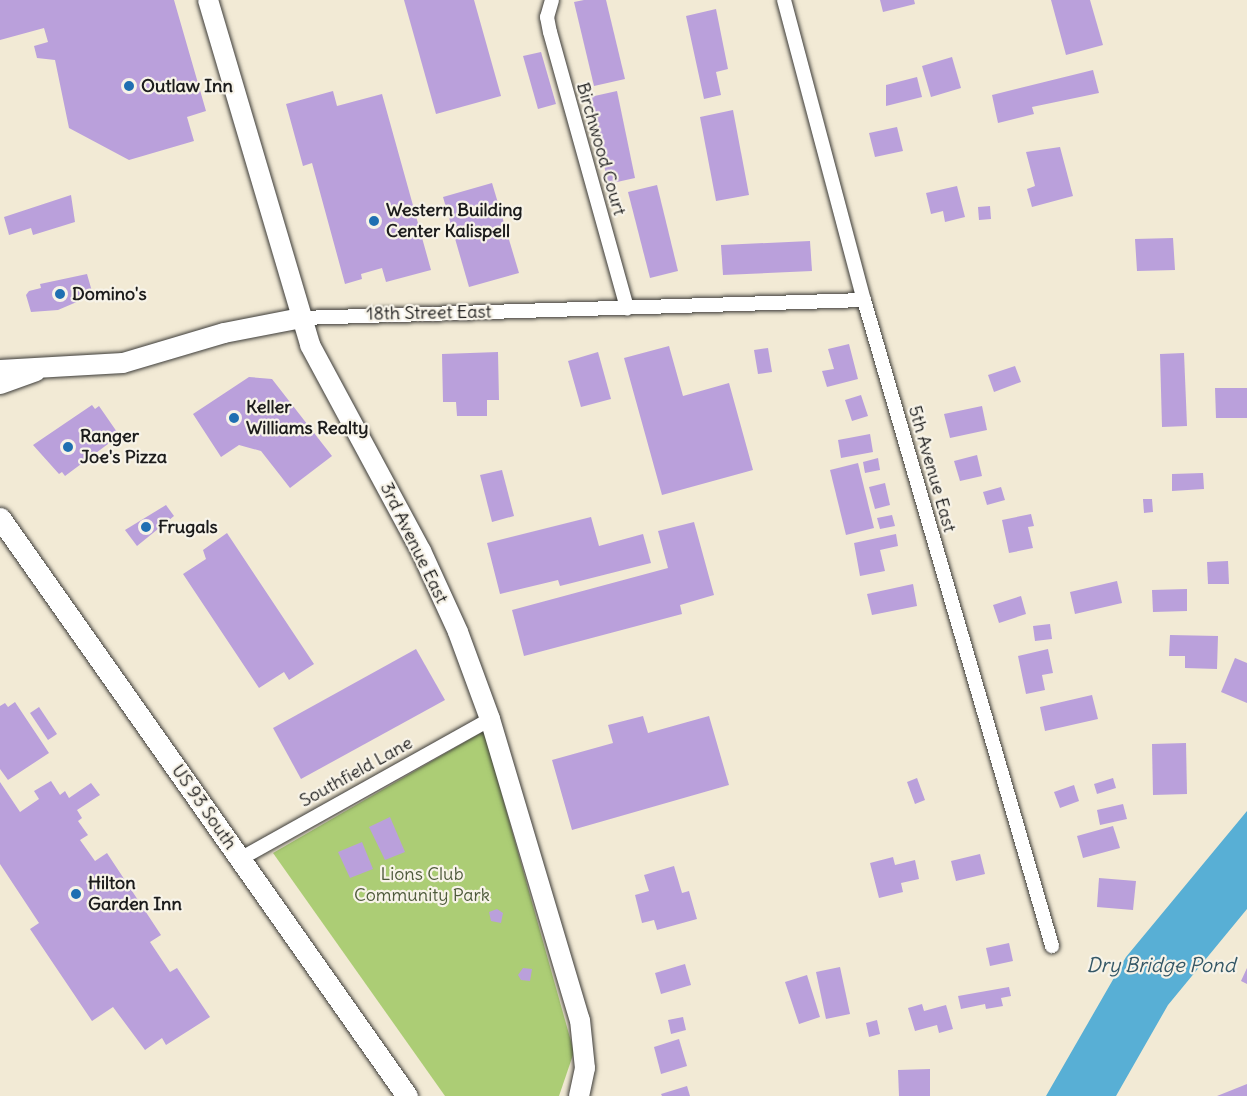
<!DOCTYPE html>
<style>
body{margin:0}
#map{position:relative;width:1247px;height:1096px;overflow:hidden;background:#f2ead5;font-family:Delius,sans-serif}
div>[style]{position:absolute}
.green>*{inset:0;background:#accd75}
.water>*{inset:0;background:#58afd5}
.building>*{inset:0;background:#baa0db}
.roads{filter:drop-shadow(0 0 2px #3c3b38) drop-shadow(0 0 2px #3c3b38)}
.street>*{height:14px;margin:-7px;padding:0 7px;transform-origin:7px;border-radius:7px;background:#fff}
.secondary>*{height:20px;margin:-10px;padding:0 10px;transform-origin:10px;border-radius:10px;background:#fff}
.primary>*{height:21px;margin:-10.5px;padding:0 10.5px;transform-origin:10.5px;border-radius:10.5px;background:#fff}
.dots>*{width:16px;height:16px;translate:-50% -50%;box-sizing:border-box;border:3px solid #f7f3e8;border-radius:50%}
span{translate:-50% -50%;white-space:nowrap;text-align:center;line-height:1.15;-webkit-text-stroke:4.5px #f7f3e8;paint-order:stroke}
.poi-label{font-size:18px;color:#1c1c1c;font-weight:700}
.left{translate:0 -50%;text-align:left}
.street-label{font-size:18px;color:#1c1c1c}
.park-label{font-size:18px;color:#4e5a3b}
.water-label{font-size:20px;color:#345766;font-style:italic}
</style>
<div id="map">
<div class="green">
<div style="clip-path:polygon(484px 731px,574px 1052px,559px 1096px,445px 1096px,273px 853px)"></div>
</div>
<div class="water">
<div style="clip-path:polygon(1247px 811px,1247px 909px,1168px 1005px,1116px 1096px,1046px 1096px,1126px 957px)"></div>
</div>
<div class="building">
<div style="clip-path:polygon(0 0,174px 0,206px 111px,187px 117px,194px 141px,129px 160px,69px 128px,55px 60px,37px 58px,34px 46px,48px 42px,44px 28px,0 40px)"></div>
<div style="clip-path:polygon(404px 0,474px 0,501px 96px,436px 114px)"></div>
<div style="clip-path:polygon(584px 0,606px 0,625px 79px,594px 86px,574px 2px)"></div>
<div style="clip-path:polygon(880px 0,914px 0,915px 4px,883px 12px)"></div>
<div style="clip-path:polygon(1051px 0,1090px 0,1103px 45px,1066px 55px)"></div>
<div style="clip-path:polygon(716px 9px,728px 69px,716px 72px,721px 95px,704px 99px,686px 16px)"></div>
<div style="clip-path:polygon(541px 52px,556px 104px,538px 109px,523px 56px)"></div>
<div style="clip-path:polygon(952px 57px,961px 88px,931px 97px,922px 66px)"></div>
<div style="clip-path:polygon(1093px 70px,1099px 93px,1032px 107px,1034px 114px,998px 123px,992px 95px)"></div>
<div style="clip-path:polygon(917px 77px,922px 97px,886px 106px,886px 85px)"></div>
<div style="clip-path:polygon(333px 91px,337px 106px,382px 94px,431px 270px,386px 282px,382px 268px,361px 274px,362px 279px,345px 284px,312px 163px,303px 166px,286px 104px)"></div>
<div style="clip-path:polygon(617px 91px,635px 178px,608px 184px,590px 97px)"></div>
<div style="clip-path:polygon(733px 110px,749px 195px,716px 201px,700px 117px)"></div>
<div style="clip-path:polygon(897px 127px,903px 151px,875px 157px,869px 133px)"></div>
<div style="clip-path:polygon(1060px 147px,1073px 196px,1032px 207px,1027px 189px,1035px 186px,1026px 152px)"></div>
<div style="clip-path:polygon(492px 183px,519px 273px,469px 287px,443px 197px)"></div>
<div style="clip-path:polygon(657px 185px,678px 271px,650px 278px,628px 192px)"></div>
<div style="clip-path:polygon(957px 186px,965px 217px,945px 222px,943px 211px,931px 214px,926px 193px)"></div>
<div style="clip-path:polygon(71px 195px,75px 222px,33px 235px,31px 228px,9px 235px,4px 217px)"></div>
<div style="clip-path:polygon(990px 206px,991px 219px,979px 220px,978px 207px)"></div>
<div style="clip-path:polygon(1173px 238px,1175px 270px,1137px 271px,1135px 239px)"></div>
<div style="clip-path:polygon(810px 241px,812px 271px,723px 275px,721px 245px)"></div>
<div style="clip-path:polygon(87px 274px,93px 295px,58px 310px,31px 312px,26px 295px,29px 291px,41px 288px,40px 284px)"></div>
<div style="clip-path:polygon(849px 344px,858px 379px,827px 387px,822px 371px,834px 369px,828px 349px)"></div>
<div style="clip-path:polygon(669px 346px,683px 396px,729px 383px,753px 470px,662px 495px,624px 358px)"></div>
<div style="clip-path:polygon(768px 348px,772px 372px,758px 374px,754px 350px)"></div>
<div style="clip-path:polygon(498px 352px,499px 400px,487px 400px,487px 416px,457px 416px,456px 402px,443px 402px,442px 354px)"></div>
<div style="clip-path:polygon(598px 352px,611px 399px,581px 407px,568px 361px)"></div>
<div style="clip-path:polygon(1184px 353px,1187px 426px,1162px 427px,1160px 354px)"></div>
<div style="clip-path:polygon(1015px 366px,1021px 382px,994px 392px,988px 375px)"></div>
<div style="clip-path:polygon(249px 377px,272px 379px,332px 456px,290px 488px,261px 451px,239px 445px,221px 457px,193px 414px)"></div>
<div style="clip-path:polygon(1215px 388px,1247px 388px,1247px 418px,1216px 418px)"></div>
<div style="clip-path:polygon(861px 395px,868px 416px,852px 421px,845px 400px)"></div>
<div style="clip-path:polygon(92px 405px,95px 409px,99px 406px,117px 432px,114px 435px,116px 438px,65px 476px,62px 472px,59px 474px,33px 445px)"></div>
<div style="clip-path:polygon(982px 406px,987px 430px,950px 438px,944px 414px)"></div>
<div style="clip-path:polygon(870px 434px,873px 452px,841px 458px,838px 440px)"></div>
<div style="clip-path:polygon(977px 455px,982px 476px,960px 481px,954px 461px)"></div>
<div style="clip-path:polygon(878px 458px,880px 470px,865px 473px,863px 462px)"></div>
<div style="clip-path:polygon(858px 463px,874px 528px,846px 535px,830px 470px)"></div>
<div style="clip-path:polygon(502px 470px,514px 516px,492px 522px,480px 475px)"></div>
<div style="clip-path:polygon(1203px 473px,1204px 489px,1172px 491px,1172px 474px)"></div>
<div style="clip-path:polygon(885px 483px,890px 505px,875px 509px,869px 487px)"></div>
<div style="clip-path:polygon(1001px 487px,1005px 500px,987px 505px,983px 492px)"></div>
<div style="clip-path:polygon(1143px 499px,1152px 499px,1153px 512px,1144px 513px)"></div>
<div style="clip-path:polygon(166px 505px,174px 516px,137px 546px,125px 530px)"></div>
<div style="clip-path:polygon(1031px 514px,1034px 526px,1028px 527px,1033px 548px,1009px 553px,1002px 520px)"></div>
<div style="clip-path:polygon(892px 515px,895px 526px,880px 529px,877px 518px)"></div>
<div style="clip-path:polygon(591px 517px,599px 546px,643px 534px,651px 563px,560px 586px,558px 580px,500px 594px,487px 543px)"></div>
<div style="clip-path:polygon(694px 522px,714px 595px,680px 605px,682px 614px,524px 656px,512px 610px,668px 568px,658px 531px)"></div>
<div style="clip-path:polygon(227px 533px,314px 664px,289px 680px,284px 672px,259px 688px,183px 574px,206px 559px,203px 550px)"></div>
<div style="clip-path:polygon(896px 534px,898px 546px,880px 550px,885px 571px,860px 576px,854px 543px)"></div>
<div style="clip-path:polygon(1228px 561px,1229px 584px,1208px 584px,1207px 562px)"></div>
<div style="clip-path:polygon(1117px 581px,1122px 603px,1075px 614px,1070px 592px)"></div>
<div style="clip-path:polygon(913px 584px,917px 606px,872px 615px,867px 594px)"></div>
<div style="clip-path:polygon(1187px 589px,1187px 611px,1153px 612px,1152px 590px)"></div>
<div style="clip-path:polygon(1021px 596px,1026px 614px,999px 623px,993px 605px)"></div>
<div style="clip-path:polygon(1050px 624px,1052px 639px,1035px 641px,1033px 626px)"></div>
<div style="clip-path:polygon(1170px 635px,1218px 636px,1217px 669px,1185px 668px,1185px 656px,1169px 656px)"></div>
<div style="clip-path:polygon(416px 649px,445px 700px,301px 779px,273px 728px)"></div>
<div style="clip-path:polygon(1048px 649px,1053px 673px,1042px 675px,1045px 690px,1026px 694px,1018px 656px)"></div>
<div style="clip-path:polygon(1235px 658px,1247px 663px,1247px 703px,1221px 692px)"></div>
<div style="clip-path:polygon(1092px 695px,1098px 719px,1045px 731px,1040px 707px)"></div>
<div style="clip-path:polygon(15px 702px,49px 753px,8px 780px,0 769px,0 706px,5px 703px,8px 707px)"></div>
<div style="clip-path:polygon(39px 707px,57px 734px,48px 740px,30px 713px)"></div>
<div style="clip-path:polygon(643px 716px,648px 733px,709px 716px,729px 785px,572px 830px,552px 760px,613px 743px,608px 725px)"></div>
<div style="clip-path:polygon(1186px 743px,1187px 794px,1153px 795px,1152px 744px)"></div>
<div style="clip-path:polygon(917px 778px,925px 800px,915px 804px,907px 782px)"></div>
<div style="clip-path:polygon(1113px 778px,1116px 788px,1097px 794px,1094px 784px)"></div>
<div style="clip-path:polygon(51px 781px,60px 795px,65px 791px,69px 798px,91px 783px,100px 795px,77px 810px,82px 818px,78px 821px,88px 835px,80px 840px,95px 861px,107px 853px,161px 935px,150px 942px,170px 972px,177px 968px,210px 1017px,166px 1045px,162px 1038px,145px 1050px,113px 1007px,92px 1021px,30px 929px,39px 923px,0 864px,0 782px,20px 812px,39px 799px,34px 791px)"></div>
<div style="clip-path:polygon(1074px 785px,1079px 801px,1060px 808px,1054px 792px)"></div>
<div style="clip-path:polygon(1123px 804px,1127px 819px,1100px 825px,1097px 810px)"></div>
<div style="clip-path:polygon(390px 817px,405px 852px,385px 860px,369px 827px)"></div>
<div style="clip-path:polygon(1113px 826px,1120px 848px,1083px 858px,1077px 836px)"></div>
<div style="clip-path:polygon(362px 842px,373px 869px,350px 878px,338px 852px)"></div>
<div style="clip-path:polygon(980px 854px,985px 874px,956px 881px,951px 861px)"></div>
<div style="clip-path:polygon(893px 857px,895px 865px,915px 860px,919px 879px,901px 883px,903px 892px,879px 898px,870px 863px)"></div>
<div style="clip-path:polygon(674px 866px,682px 893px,689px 891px,697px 919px,657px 930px,654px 920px,642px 923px,635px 895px,649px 891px,644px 875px)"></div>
<div style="clip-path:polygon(1099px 878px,1136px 881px,1133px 910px,1097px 907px)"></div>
<div style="clip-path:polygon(497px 909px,503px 913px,501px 923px,491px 921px,489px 912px)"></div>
<div style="clip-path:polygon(1009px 943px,1013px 961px,990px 966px,986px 948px)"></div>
<div style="clip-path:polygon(685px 964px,691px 985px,661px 994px,655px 973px)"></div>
<div style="clip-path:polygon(840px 967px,850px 1014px,826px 1019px,816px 972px)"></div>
<div style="clip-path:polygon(523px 968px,532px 969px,530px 981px,521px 980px,518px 975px)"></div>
<div style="clip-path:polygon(1247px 968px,1247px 984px,1241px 981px)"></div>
<div style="clip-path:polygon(807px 975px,820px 1017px,799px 1024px,785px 982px)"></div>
<div style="clip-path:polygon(1009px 987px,1011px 996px,1001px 998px,1003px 1006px,986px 1009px,985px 1004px,961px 1009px,958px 996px)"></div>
<div style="clip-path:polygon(922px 1004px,924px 1011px,946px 1005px,953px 1029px,939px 1033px,937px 1025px,915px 1031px,908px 1008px)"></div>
<div style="clip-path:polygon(683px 1017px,686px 1030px,671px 1034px,668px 1020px)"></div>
<div style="clip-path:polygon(877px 1020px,880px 1034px,869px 1037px,866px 1023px)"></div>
<div style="clip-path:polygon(679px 1039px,687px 1066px,661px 1074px,654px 1047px)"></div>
<div style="clip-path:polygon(930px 1069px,930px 1096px,899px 1096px,898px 1070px)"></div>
<div style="clip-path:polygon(1247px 1084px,1247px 1096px,1217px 1096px)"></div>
<div style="clip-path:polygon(687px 1086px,690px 1096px,662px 1096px,661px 1094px)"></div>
</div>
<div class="roads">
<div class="street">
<div style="left:552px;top:0;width:18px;rotate:106deg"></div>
<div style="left:547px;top:17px;width:15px;rotate:79deg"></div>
<div style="left:550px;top:32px;width:287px;rotate:74.4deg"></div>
<div style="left:784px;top:0;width:310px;rotate:75.1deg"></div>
<div style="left:864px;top:300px;width:673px;rotate:73.77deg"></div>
<div style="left:301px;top:318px;width:563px;rotate:-1.83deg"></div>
<div style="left:240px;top:859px;width:287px;rotate:-29.2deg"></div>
</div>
<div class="secondary">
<div style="left:208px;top:0;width:360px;rotate:73.5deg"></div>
<div style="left:310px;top:345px;width:234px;rotate:61.7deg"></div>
<div style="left:421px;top:551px;width:89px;rotate:65.4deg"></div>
<div style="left:458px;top:632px;width:93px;rotate:69.8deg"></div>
<div style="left:490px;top:719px;width:314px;rotate:73.4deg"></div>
<div style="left:580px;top:1020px;width:48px;rotate:84.1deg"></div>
<div style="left:585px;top:1068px;width:29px;rotate:102deg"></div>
<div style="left:0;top:370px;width:123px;rotate:-3.3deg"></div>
<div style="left:123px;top:363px;width:105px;rotate:-16.5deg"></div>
<div style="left:224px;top:333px;width:78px;rotate:-11deg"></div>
</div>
<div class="primary">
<div style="left:0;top:383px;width:37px;rotate:-20deg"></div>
<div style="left:0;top:518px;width:707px;rotate:54.85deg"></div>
</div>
</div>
<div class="dots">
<div style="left:129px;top:86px;background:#1f6fb2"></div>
<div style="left:374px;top:221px;background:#1f6fb2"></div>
<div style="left:60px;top:294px;background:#1f6fb2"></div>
<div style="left:234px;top:418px;background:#1f6fb2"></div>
<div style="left:68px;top:447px;background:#1f6fb2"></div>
<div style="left:146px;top:527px;background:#1f6fb2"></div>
<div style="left:76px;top:894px;background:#1f6fb2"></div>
</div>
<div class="poi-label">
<span class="left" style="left:141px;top:86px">Outlaw Inn</span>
<span class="left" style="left:386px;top:221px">Western Building<br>Center Kalispell</span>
<span class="left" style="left:72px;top:294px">Domino's</span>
<span class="left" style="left:246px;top:418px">Keller<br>Williams Realty</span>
<span class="left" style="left:80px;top:447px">Ranger<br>Joe's Pizza</span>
<span class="left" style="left:158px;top:527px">Frugals</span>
<span class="left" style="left:88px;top:894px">Hilton<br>Garden Inn</span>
</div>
<div class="street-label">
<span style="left:601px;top:149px;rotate:74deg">Birchwood Court</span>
<span style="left:429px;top:313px;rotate:-1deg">18th Street East</span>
<span style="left:932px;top:469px;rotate:74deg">5th Avenue East</span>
<span style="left:414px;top:543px;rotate:64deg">3rd Avenue East</span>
<span style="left:356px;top:772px;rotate:-29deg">Southfield Lane</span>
<span style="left:204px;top:807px;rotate:55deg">US 93 South</span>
</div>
<div class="park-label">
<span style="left:422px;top:885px">Lions Club<br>Community Park</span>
</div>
<div class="water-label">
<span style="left:1161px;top:964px">Dry Bridge Pond</span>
</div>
</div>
